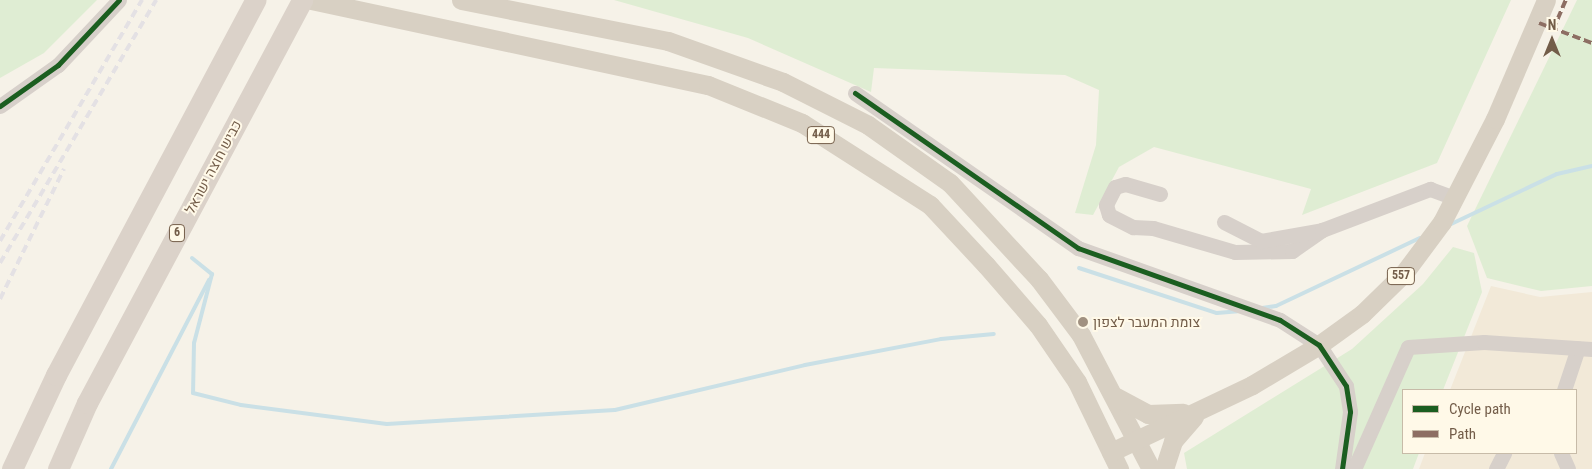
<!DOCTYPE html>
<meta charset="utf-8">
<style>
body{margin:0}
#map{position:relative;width:1592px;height:469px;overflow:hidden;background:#f6f2e8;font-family:"Roboto Condensed",Heebo,sans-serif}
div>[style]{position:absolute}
.residential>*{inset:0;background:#f2e9d8}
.green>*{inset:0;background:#dfedd3}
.stream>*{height:4px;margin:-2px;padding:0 2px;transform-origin:2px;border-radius:2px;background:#cae0e6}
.minor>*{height:15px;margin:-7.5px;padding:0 7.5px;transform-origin:7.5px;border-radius:7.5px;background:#d7d0ca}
.major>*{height:19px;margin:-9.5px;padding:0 9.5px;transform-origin:9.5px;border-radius:9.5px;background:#d8d0c3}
.highway>*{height:21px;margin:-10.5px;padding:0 10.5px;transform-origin:10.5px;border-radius:10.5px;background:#dbd2c9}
.rail>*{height:4px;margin-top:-2px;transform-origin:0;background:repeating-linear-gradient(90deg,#e4e1e4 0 8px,transparent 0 13px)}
.quiet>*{height:4px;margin-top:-2px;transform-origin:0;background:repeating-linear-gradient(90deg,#8d6e63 0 8px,transparent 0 12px)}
.cycleway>*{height:5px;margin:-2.5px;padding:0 2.5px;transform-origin:2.5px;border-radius:2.5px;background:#1b5e20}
.dots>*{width:14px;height:14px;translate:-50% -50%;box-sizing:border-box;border:2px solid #fff9e8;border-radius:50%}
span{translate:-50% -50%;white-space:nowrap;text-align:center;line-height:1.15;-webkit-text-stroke:4px #fff9e8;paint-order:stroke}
.shield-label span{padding:1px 4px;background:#fff9e8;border:1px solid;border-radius:4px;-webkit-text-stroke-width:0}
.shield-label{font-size:12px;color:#735d49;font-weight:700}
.street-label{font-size:14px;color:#735d49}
.poi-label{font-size:14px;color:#735d49}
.left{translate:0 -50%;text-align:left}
.legend{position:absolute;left:1402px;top:389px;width:175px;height:65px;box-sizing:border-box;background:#fff9e8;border:1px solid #c7bba8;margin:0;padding:6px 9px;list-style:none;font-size:15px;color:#735d49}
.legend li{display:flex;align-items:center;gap:10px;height:25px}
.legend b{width:25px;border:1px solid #c7bba8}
.north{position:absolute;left:1527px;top:15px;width:50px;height:50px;-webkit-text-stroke:4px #fff9e8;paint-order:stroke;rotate:0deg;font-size:14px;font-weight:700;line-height:20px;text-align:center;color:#735d49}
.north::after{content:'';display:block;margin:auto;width:18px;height:22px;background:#735d49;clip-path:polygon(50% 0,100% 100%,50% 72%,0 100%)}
</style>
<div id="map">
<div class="residential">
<div style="clip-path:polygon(1491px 286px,1540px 297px,1592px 292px,1592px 469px,1419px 469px,1425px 453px,1576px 453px,1576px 390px,1450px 390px)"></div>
</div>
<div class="green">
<div style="clip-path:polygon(0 0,97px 0,44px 53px,0 78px)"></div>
<div style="clip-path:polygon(614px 0,1511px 0,1437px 163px,1302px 215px,1311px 189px,1154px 147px,1119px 167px,1093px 215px,1075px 213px,1096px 145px,1099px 90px,1065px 75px,874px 68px,871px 92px,748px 38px)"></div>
<div style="clip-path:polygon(1577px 0,1592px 0,1592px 286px,1541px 291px,1487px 278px,1467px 226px)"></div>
<div style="clip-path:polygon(1453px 247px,1474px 253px,1482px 292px,1443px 390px,1403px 390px,1403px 453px,1419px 453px,1413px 469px,1187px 469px,1184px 453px,1352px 349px,1423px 284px)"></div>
</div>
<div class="stream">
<div style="left:1449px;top:225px;width:119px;rotate:-25.3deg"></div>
<div style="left:1557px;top:174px;width:36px;rotate:-13deg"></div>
<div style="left:192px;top:258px;width:26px;rotate:39deg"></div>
<div style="left:212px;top:274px;width:71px;rotate:104.6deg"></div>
<div style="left:194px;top:343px;width:50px;rotate:91.1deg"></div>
<div style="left:193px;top:393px;width:49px;rotate:14deg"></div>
<div style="left:241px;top:405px;width:147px;rotate:7.4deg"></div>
<div style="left:387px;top:424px;width:228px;rotate:-3.5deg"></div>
<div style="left:615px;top:410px;width:195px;rotate:-13.3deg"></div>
<div style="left:805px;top:365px;width:138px;rotate:-10.8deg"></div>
<div style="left:941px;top:339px;width:53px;rotate:-5.4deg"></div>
<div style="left:1079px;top:268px;width:145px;rotate:18.1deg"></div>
<div style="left:1217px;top:313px;width:21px;rotate:-5deg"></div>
<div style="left:1262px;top:308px;width:14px;rotate:-8deg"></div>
<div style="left:1276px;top:306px;width:159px;rotate:-25.3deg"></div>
<div style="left:111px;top:469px;width:213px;rotate:-62.6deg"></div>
</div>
<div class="minor">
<div style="left:855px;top:93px;width:272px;rotate:34.8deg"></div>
<div style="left:1078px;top:248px;width:214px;rotate:19.6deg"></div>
<div style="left:1280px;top:320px;width:46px;rotate:32.7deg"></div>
<div style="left:1319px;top:345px;width:49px;rotate:56.6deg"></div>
<div style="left:1346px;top:386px;width:26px;rotate:81deg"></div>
<div style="left:1350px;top:412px;width:58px;rotate:98deg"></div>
<div style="left:0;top:106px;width:71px;rotate:-35.3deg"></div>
<div style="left:58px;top:65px;width:89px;rotate:-46.8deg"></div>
<div style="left:1160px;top:194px;width:36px;rotate:-164deg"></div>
<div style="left:1125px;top:184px;width:10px;rotate:163deg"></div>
<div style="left:1115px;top:187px;width:20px;rotate:117deg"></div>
<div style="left:1106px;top:205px;width:10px;rotate:73deg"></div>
<div style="left:1109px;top:215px;width:27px;rotate:27deg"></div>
<div style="left:1133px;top:227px;width:20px;rotate:3deg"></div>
<div style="left:1153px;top:228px;width:85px;rotate:16.3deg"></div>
<div style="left:1235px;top:252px;width:57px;rotate:-1deg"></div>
<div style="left:1292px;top:251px;width:37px;rotate:-35deg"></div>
<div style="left:1224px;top:222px;width:42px;rotate:27.2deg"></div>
<div style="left:1261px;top:241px;width:62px;rotate:-10.2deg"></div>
<div style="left:1322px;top:230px;width:116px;rotate:-20.8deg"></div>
<div style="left:1430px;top:189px;width:27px;rotate:20deg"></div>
<div style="left:1564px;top:390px;width:44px;rotate:-71.6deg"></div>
<div style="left:1561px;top:453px;width:17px;rotate:66deg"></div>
<div style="left:1354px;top:469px;width:133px;rotate:-66.1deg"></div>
<div style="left:1408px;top:347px;width:76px;rotate:-3.8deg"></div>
<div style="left:1484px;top:342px;width:108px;rotate:3.7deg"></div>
<div style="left:1496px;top:469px;width:18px;rotate:-63deg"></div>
</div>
<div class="major">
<div style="left:311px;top:0;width:406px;rotate:12.1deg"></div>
<div style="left:708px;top:85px;width:101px;rotate:22deg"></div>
<div style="left:802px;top:123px;width:152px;rotate:32.6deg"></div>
<div style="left:930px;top:205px;width:82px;rotate:47deg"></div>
<div style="left:986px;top:265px;width:79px;rotate:49.1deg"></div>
<div style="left:1038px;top:325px;width:69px;rotate:55.6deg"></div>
<div style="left:1077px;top:382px;width:97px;rotate:64.2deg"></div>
<div style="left:461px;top:0;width:211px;rotate:11.2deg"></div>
<div style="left:668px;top:41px;width:122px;rotate:19.6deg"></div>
<div style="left:783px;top:82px;width:95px;rotate:26.8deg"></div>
<div style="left:868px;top:125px;width:100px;rotate:35.3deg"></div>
<div style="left:950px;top:183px;width:131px;rotate:47.2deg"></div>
<div style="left:1039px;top:279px;width:70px;rotate:53.1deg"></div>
<div style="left:1081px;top:335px;width:151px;rotate:62.4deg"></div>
<div style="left:1116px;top:397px;width:36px;rotate:28deg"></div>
<div style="left:1148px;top:414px;width:35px;rotate:-2deg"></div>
<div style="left:1111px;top:452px;width:156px;rotate:-25.4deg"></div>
<div style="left:1252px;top:385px;width:78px;rotate:-30.8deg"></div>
<div style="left:1319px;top:345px;width:53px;rotate:-35.8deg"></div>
<div style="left:1362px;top:314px;width:59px;rotate:-44.3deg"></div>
<div style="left:1404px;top:273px;width:64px;rotate:-53.3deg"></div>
<div style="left:1442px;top:222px;width:116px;rotate:-62.8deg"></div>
<div style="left:1495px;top:119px;width:129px;rotate:-66.8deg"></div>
<div style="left:1164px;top:469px;width:29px;rotate:-72deg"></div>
<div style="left:1173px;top:441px;width:32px;rotate:-49deg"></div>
</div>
<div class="highway">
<div style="left:12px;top:469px;width:104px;rotate:-64.9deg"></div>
<div style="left:56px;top:375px;width:425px;rotate:-62deg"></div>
<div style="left:58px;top:469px;width:72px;rotate:-66.3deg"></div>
<div style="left:87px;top:403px;width:457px;rotate:-61.9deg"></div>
</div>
<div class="rail">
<div style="left:0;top:241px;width:280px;rotate:-59.5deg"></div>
<div style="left:0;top:263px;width:306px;rotate:-59.3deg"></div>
<div style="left:0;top:299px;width:145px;rotate:-63.8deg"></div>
</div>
<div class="quiet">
<div style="left:1539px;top:23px;width:57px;rotate:20.7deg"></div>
<div style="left:1553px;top:30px;width:33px;rotate:-67deg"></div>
</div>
<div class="cycleway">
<div style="left:855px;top:93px;width:272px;rotate:34.8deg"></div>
<div style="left:1078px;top:248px;width:214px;rotate:19.6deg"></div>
<div style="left:1280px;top:320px;width:46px;rotate:32.7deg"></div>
<div style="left:1319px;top:345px;width:49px;rotate:56.6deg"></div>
<div style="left:1346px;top:386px;width:26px;rotate:81deg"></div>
<div style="left:1350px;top:412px;width:58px;rotate:98deg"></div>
<div style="left:0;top:106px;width:71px;rotate:-35.3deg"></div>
<div style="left:58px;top:65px;width:89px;rotate:-46.8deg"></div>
</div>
<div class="dots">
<div style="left:1083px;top:322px;background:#a19181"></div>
</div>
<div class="shield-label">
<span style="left:821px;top:135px">444</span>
<span style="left:177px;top:233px">6</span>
<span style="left:1401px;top:276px">557</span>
</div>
<div class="street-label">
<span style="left:213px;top:167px;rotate:-62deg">כביש חוצה ישראל</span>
</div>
<div class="poi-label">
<span class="left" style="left:1093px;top:322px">צומת המעבר לצפון</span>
</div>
<ul class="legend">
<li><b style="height:6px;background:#1b5e20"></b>Cycle path</li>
<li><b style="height:6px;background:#8d6e63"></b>Path</li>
</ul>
<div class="north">N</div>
</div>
